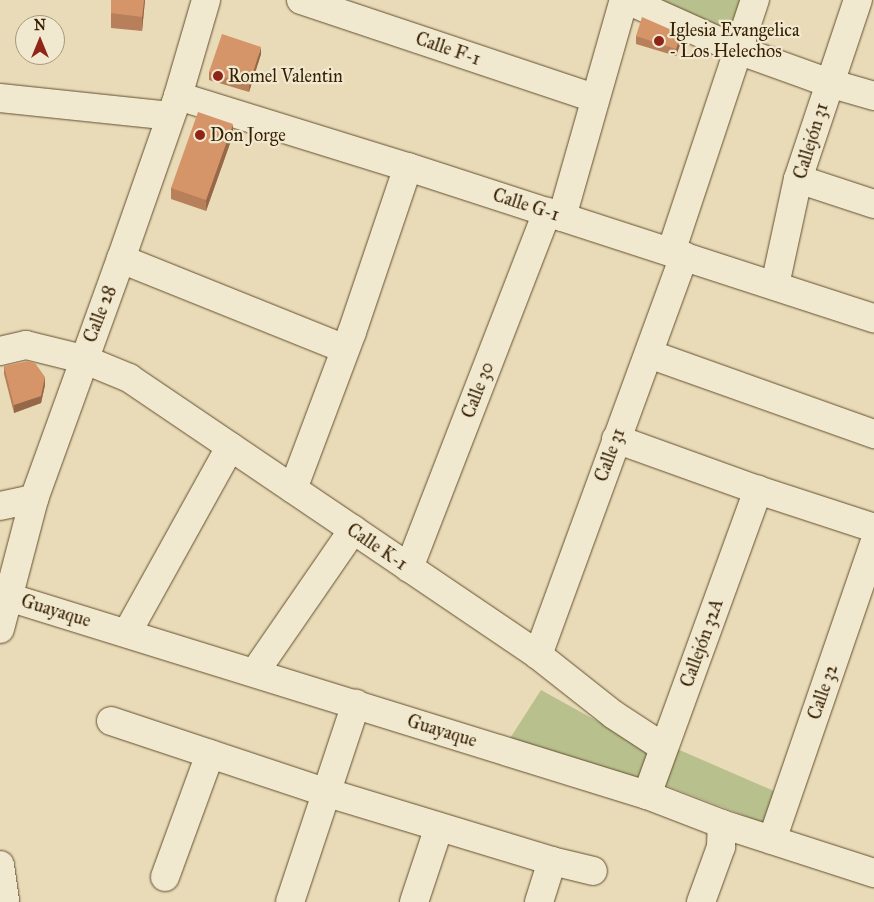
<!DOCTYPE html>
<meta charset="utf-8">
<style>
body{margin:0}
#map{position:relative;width:874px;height:902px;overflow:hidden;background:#e9dbb7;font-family:"IM FELL Great Primer",serif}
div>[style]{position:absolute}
.green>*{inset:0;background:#b8c08d}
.roads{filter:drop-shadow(0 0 1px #634f2e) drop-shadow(0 0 1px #634f2e)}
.minor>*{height:28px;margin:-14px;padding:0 14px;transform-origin:14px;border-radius:14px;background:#f1e8d0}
.wall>*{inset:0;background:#b7805a}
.shaded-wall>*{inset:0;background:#95684a}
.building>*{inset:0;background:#d59569}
.dots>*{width:14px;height:14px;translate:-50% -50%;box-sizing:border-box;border:2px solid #f1e8d0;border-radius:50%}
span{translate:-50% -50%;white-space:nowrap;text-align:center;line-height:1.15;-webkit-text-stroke:4.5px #f1e8d0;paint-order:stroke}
.poi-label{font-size:18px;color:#362001}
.left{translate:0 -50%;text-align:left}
.street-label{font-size:18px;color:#362001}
.north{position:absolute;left:15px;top:15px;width:50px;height:50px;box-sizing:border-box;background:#f1e8d0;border:1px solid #a6987d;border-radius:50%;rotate:0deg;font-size:14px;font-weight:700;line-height:20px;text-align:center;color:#362001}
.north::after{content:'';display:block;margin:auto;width:18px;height:22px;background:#8f2418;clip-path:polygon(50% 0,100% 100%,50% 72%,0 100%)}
</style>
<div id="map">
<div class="green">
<div style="clip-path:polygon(647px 0,748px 0,737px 36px)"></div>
<div style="clip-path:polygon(541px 690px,644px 747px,648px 752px,646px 773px,638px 778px,507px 743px)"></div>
<div style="clip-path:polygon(668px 745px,774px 791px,764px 823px,656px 782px)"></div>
</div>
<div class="roads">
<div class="minor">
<div style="left:301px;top:0;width:309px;rotate:18.5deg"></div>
<div style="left:627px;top:0;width:122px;rotate:24.2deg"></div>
<div style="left:738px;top:50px;width:97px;rotate:19.9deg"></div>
<div style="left:829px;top:83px;width:47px;rotate:16.1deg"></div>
<div style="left:178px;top:96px;width:241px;rotate:17.2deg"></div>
<div style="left:408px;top:167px;width:490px;rotate:18deg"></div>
<div style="left:0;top:98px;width:171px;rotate:6deg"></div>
<div style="left:798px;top:179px;width:80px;rotate:18.2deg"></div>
<div style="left:562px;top:217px;width:226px;rotate:-74.1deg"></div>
<div style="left:671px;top:252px;width:266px;rotate:-71.6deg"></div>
<div style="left:121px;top:259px;width:241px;rotate:21.9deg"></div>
<div style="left:775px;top:285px;width:108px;rotate:-77.8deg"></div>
<div style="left:798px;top:179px;width:189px;rotate:-71.5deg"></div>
<div style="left:0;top:351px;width:27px;rotate:-13deg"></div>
<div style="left:26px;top:345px;width:59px;rotate:13.8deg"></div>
<div style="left:83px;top:359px;width:50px;rotate:22.4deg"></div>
<div style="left:129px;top:378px;width:494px;rotate:34.1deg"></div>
<div style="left:538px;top:655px;width:97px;rotate:38.3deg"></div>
<div style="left:614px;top:715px;width:59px;rotate:33.1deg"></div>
<div style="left:649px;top:354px;width:239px;rotate:19.6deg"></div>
<div style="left:616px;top:439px;width:151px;rotate:19.8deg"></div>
<div style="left:758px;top:490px;width:122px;rotate:18.1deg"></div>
<div style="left:293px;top:489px;width:168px;rotate:-69.4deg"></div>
<div style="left:352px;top:332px;width:174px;rotate:-71.3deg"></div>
<div style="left:0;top:506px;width:35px;rotate:-12deg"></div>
<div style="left:409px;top:568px;width:382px;rotate:-68.8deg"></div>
<div style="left:8px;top:597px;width:669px;rotate:17.22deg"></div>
<div style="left:647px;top:795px;width:80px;rotate:21.1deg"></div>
<div style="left:722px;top:824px;width:160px;rotate:17.9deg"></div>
<div style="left:0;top:629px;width:134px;rotate:-75.3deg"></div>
<div style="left:34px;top:499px;width:255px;rotate:-70.1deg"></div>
<div style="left:121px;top:259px;width:173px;rotate:-70.7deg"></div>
<div style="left:178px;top:96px;width:100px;rotate:-73.7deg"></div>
<div style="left:127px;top:633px;width:213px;rotate:-61deg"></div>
<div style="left:538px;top:655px;width:425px;rotate:-69.9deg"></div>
<div style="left:255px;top:672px;width:173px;rotate:-55.4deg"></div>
<div style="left:111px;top:721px;width:225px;rotate:18.4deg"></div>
<div style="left:325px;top:792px;width:237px;rotate:16.9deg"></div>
<div style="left:552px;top:861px;width:43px;rotate:107.6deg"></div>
<div style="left:647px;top:795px;width:325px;rotate:-70deg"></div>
<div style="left:772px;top:840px;width:313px;rotate:-71deg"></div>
<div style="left:552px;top:861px;width:42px;rotate:13.7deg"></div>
<div style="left:0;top:865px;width:37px;rotate:82deg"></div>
<div style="left:165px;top:877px;width:131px;rotate:-69.9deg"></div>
<div style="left:290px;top:902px;width:209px;rotate:-71.6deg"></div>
<div style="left:414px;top:902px;width:79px;rotate:-71.6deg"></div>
<div style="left:701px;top:902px;width:59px;rotate:-70deg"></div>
<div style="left:721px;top:847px;width:23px;rotate:-88deg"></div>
</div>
</div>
<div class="wall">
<div style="clip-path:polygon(145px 0,142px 31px,111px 28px,111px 13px)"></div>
<div style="clip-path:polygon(636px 36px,681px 42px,676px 56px,636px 44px)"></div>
<div style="clip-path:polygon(261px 54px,249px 92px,209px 80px,209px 72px)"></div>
<div style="clip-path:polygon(233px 135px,206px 211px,171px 199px,171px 188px)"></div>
<div style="clip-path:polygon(4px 366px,45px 385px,41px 403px,14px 413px,4px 374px)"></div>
</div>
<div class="shaded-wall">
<div style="clip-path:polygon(144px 0,145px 0,142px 31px,142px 17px)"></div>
<div style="clip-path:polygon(681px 34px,681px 42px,676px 56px,676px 49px)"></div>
<div style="clip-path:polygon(261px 47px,261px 54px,249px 92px,249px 85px)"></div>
<div style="clip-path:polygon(233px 124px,233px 135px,206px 211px,206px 200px)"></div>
<div style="clip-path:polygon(45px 377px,45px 385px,41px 403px,14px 413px,14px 405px)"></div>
</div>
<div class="building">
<div style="clip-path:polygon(111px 0,144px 0,142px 17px,111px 13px)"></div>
<div style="clip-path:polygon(642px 17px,681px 34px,676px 49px,636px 36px)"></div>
<div style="clip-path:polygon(222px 34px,261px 47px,249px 85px,209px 72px)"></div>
<div style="clip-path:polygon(198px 112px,233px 124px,206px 200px,171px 188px)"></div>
<div style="clip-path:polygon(28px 361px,35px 363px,45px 377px,41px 396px,14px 405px,4px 366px)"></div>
</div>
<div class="dots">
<div style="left:659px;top:41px;background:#8f2418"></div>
<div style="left:218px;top:76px;background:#8f2418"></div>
<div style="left:200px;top:135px;background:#8f2418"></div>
</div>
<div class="poi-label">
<span class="left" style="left:669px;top:41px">Iglesia Evangelica<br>- Los Helechos</span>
<span class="left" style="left:228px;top:76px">Romel Valentin</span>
<span class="left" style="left:210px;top:135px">Don Jorge</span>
</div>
<div class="street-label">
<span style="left:448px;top:49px;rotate:19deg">Calle F-1</span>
<span style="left:811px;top:141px;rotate:-73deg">Callejón 31</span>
<span style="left:526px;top:205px;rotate:18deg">Calle G-1</span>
<span style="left:100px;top:314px;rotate:-69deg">Calle 28</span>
<span style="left:478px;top:390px;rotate:-69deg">Calle 30</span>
<span style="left:610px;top:455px;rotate:-70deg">Calle 31</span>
<span style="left:377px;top:547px;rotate:34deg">Calle K-1</span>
<span style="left:56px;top:611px;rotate:17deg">Guayaque</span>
<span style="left:702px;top:643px;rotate:-70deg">Callejón 32A</span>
<span style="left:823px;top:692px;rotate:-71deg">Calle 32</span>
<span style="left:442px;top:731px;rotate:17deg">Guayaque</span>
</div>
<div class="north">N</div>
</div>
